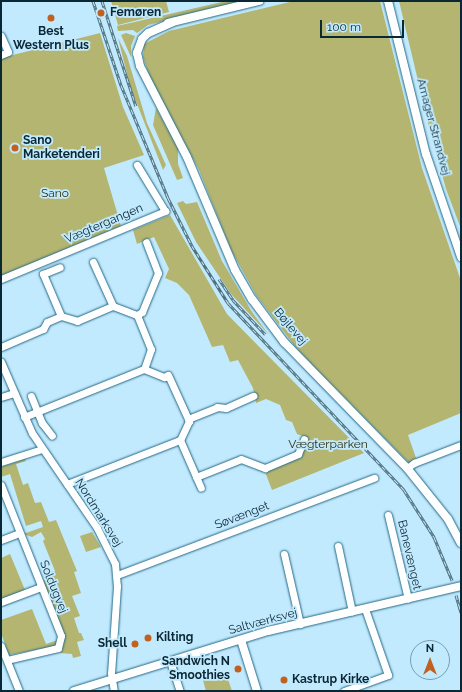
<!DOCTYPE html>
<meta charset="utf-8">
<style>
body{margin:0}
#map{position:relative;width:462px;height:692px;overflow:hidden;background:#c2eafe;font-family:Raleway,sans-serif}
div>[style]{position:absolute}
.green>*{inset:0;background:#b4b570}
.roads{filter:drop-shadow(0 0 1px #216885) drop-shadow(0 0 1px #216885)}
.minor>*{height:7px;margin:-3.5px;padding:0 3.5px;transform-origin:3.5px;border-radius:3.5px;background:#fff}
.tertiary>*{height:8px;margin:-4px;padding:0 4px;transform-origin:4px;border-radius:4px;background:#fff}
.rail>*{height:3px;margin-top:-1.5px;transform-origin:0;background:repeating-linear-gradient(90deg,#c2eafe 0 4.5px,#4f707f 0 9px);box-sizing:border-box;border-block:1px solid #4f707f}
.dots>*{width:11px;height:11px;translate:-50% -50%;box-sizing:border-box;border:2px solid #c2eafe;border-radius:50%}
span{translate:-50% -50%;white-space:nowrap;text-align:center;line-height:1.15;-webkit-text-stroke:3.5px #c2eafe;paint-order:stroke}
.poi-label{font-size:12px;color:#0a2734;font-weight:700}
.left{translate:0 -50%;text-align:left}
.right{translate:-100% -50%;text-align:right}
.street-label{font-size:12px;color:#0a2734}
.park-label{font-size:12px;color:#2c2d0c}
.frame{position:absolute;inset:0;border:2px solid #0a2734;pointer-events:none}
.north{position:absolute;left:410px;top:640px;width:40px;height:40px;box-sizing:border-box;background:#c2eafe;border:1px solid #789cad;border-radius:50%;rotate:0deg;font-size:11px;font-weight:700;line-height:16px;text-align:center;color:#0a2734}
.north::after{content:'';display:block;margin:auto;width:14px;height:18px;background:#c1611f;clip-path:polygon(50% 0,100% 100%,50% 72%,0 100%)}
.scale{position:absolute;left:320px;top:20px;width:84px;height:18px;box-sizing:border-box;border:2px solid #0a2734;border-top:0;padding-left:5px;font-size:12px;line-height:14px;white-space:nowrap;color:#0a2734;-webkit-text-stroke:3px #c2eafe;paint-order:stroke}
</style>
<div id="map">
<div class="green">
<div style="clip-path:polygon(111px 1px,166px 1px,169px 12px,118px 25px)"></div>
<div style="clip-path:polygon(226px 1px,244px 1px,148px 25px,137px 33px,133px 30px,118px 31px,117px 26px)"></div>
<div style="clip-path:polygon(294px 1px,380px 1px,422px 168px,461px 281px,461px 413px,408px 435px,416px 458px,409px 463px,297px 349px,256px 295px,231px 250px,199px 170px,150px 78px,143px 57px,144px 44px,169px 31px)"></div>
<div style="clip-path:polygon(399px 1px,461px 1px,461px 229px,446px 189px,430px 131px)"></div>
<div style="clip-path:polygon(100px 33px,123px 107px,144px 155px,104px 168px,121px 226px,1px 276px,1px 58px)"></div>
<div style="clip-path:polygon(126px 33px,135px 36px,131px 46px,131px 57px,121px 35px)"></div>
<div style="clip-path:polygon(118px 38px,127px 56px,147px 123px,166px 165px,163px 170px,130px 86px)"></div>
<div style="clip-path:polygon(156px 108px,178px 148px,178px 164px,183px 178px,177px 180px,153px 125px)"></div>
<div style="clip-path:polygon(183px 201px,186px 204px,197px 202px,222px 261px,252px 312px,269px 335px,231px 294px,196px 242px,177px 203px)"></div>
<div style="clip-path:polygon(170px 215px,227px 314px,364px 453px,272px 490px,265px 472px,300px 456px,308px 438px,297px 434px,292px 422px,286px 420px,280px 405px,266px 399px,256px 403px,253px 388px,238px 360px,230px 362px,223px 345px,212px 347px,189px 295px,177px 283px,165px 278px,169px 269px,154px 237px,137px 244px,133px 230px)"></div>
<div style="clip-path:polygon(25px 459px,26px 461px,16px 464px,23px 485px,28px 483px,35px 503px,41px 502px,49px 522px,56px 520px,77px 571px,74px 572px,81px 593px,72px 596px,80px 616px,74px 618px,79px 633px,81px 633px,84px 640px,77px 642px,81px 656px,73px 658px,72px 654px,60px 653px,64px 635px,43px 583px,50px 572px,55px 571px,43px 541px,45px 539px,41px 532px,32px 537px,23px 534px,43px 527px,41px 521px,26px 526px,10px 474px,1px 477px,1px 467px)"></div>
<div style="clip-path:polygon(92px 532px,101px 547px,86px 552px,80px 536px)"></div>
<div style="clip-path:polygon(10px 554px,25px 590px,1px 600px,1px 558px)"></div>
<div style="clip-path:polygon(32px 609px,46px 644px,58px 640px,55px 646px,9px 655px,1px 633px,1px 620px)"></div>
<div style="clip-path:polygon(223px 671px,226px 673px,232px 691px,206px 691px,202px 677px)"></div>
</div>
<div class="roads">
<div class="minor">
<div style="left:1px;top:36px;width:17px;rotate:66deg"></div>
<div style="left:8px;top:52px;width:8px;rotate:157deg"></div>
<div style="left:93px;top:262px;width:48px;rotate:65.6deg"></div>
<div style="left:1px;top:279px;width:178px;rotate:-22.5deg"></div>
<div style="left:165px;top:211px;width:54px;rotate:-121.3deg"></div>
<div style="left:137px;top:315px;width:6px;rotate:-31deg"></div>
<div style="left:142px;top:312px;width:42px;rotate:-67.7deg"></div>
<div style="left:158px;top:273px;width:33px;rotate:-111deg"></div>
<div style="left:61px;top:316px;width:17px;rotate:17deg"></div>
<div style="left:77px;top:321px;width:39px;rotate:-23deg"></div>
<div style="left:113px;top:306px;width:26px;rotate:21deg"></div>
<div style="left:137px;top:315px;width:37px;rotate:68deg"></div>
<div style="left:151px;top:349px;width:21px;rotate:109deg"></div>
<div style="left:144px;top:369px;width:22px;rotate:22deg"></div>
<div style="left:164px;top:377px;width:4px;rotate:-27deg"></div>
<div style="left:168px;top:375px;width:51px;rotate:65.5deg"></div>
<div style="left:189px;top:421px;width:21px;rotate:115deg"></div>
<div style="left:1px;top:347px;width:46px;rotate:-23.2deg"></div>
<div style="left:43px;top:329px;width:8px;rotate:-60deg"></div>
<div style="left:47px;top:322px;width:15px;rotate:-23deg"></div>
<div style="left:61px;top:316px;width:46px;rotate:-113.2deg"></div>
<div style="left:43px;top:274px;width:18px;rotate:-22deg"></div>
<div style="left:1px;top:362px;width:77px;rotate:66.4deg"></div>
<div style="left:32px;top:433px;width:115px;rotate:55.6deg"></div>
<div style="left:97px;top:528px;width:40px;rotate:63.4deg"></div>
<div style="left:115px;top:564px;width:22px;rotate:85deg"></div>
<div style="left:117px;top:586px;width:87px;rotate:93.9deg"></div>
<div style="left:111px;top:673px;width:18px;rotate:81deg"></div>
<div style="left:31px;top:396px;width:29px;rotate:68deg"></div>
<div style="left:42px;top:423px;width:16px;rotate:52deg"></div>
<div style="left:1px;top:397px;width:14px;rotate:-17deg"></div>
<div style="left:24px;top:417px;width:129px;rotate:-21.8deg"></div>
<div style="left:188px;top:419px;width:31px;rotate:-22deg"></div>
<div style="left:217px;top:407px;width:9px;rotate:6deg"></div>
<div style="left:226px;top:408px;width:30px;rotate:-24deg"></div>
<div style="left:1px;top:462px;width:43px;rotate:-17.6deg"></div>
<div style="left:407px;top:468px;width:9px;rotate:-36deg"></div>
<div style="left:414px;top:463px;width:50px;rotate:-21deg"></div>
<div style="left:196px;top:477px;width:48px;rotate:-21.8deg"></div>
<div style="left:241px;top:459px;width:26px;rotate:21deg"></div>
<div style="left:265px;top:468px;width:36px;rotate:-23deg"></div>
<div style="left:298px;top:454px;width:16px;rotate:-68deg"></div>
<div style="left:67px;top:484px;width:121px;rotate:-21.3deg"></div>
<div style="left:180px;top:440px;width:52px;rotate:66.4deg"></div>
<div style="left:1px;top:485px;width:162px;rotate:68.3deg"></div>
<div style="left:61px;top:636px;width:12px;rotate:104deg"></div>
<div style="left:58px;top:648px;width:52px;rotate:166.8deg"></div>
<div style="left:388px;top:515px;width:86px;rotate:76.6deg"></div>
<div style="left:1px;top:540px;width:19px;rotate:-21deg"></div>
<div style="left:338px;top:546px;width:67px;rotate:78deg"></div>
<div style="left:284px;top:554px;width:72px;rotate:77.1deg"></div>
<div style="left:117px;top:575px;width:275px;rotate:-20.7deg"></div>
<div style="left:1px;top:602px;width:43px;rotate:-20.6deg"></div>
<div style="left:1px;top:646px;width:48px;rotate:68.2deg"></div>
<div style="left:170px;top:661px;width:32px;rotate:72deg"></div>
<div style="left:344px;top:691px;width:47px;rotate:-20deg"></div>
<div style="left:388px;top:675px;width:70px;rotate:-109.2deg"></div>
</div>
<div class="tertiary">
<div style="left:388px;top:1px;width:158px;rotate:76.1deg"></div>
<div style="left:426px;top:154px;width:109px;rotate:71.2deg"></div>
<div style="left:173px;top:22px;width:27px;rotate:156deg"></div>
<div style="left:148px;top:33px;width:8px;rotate:135deg"></div>
<div style="left:142px;top:39px;width:15px;rotate:110deg"></div>
<div style="left:137px;top:53px;width:13px;rotate:77deg"></div>
<div style="left:140px;top:66px;width:102px;rotate:62.7deg"></div>
<div style="left:187px;top:157px;width:123px;rotate:67deg"></div>
<div style="left:235px;top:270px;width:34px;rotate:60deg"></div>
<div style="left:252px;top:299px;width:54px;rotate:53.3deg"></div>
<div style="left:284px;top:342px;width:176px;rotate:45.7deg"></div>
<div style="left:407px;top:468px;width:65px;rotate:51.2deg"></div>
<div style="left:448px;top:519px;width:27px;rotate:62deg"></div>
<div style="left:168px;top:23px;width:94px;rotate:-13.6deg"></div>
<div style="left:241px;top:640px;width:53px;rotate:72.6deg"></div>
<div style="left:74px;top:691px;width:203px;rotate:-17.2deg"></div>
<div style="left:268px;top:631px;width:198px;rotate:-13.1deg"></div>
</div>
</div>
<div class="rail">
<div style="left:93px;top:1px;width:89px;rotate:71.6deg"></div>
<div style="left:121px;top:85px;width:122px;rotate:67.4deg"></div>
<div style="left:168px;top:198px;width:54px;rotate:63.4deg"></div>
<div style="left:192px;top:246px;width:67px;rotate:57.7deg"></div>
<div style="left:228px;top:303px;width:257px;rotate:46.7deg"></div>
<div style="left:404px;top:490px;width:56px;rotate:57.4deg"></div>
<div style="left:434px;top:537px;width:47px;rotate:67.3deg"></div>
<div style="left:102px;top:1px;width:110px;rotate:72.1deg"></div>
<div style="left:219px;top:279px;width:25px;rotate:56deg"></div>
<div style="left:233px;top:300px;width:47px;rotate:46.7deg"></div>
<div style="left:456px;top:595px;width:18px;rotate:74deg"></div>
</div>
<div class="dots">
<div style="left:101px;top:13px;background:#c1611f"></div>
<div style="left:51px;top:18px;background:#c1611f"></div>
<div style="left:15px;top:148px;background:#c1611f"></div>
<div style="left:148px;top:638px;background:#c1611f"></div>
<div style="left:135px;top:644px;background:#c1611f"></div>
<div style="left:238px;top:669px;background:#c1611f"></div>
<div style="left:284px;top:680px;background:#c1611f"></div>
</div>
<div class="poi-label">
<span class="left" style="left:110px;top:13px">Femøren</span>
<span style="left:51px;top:39px">Best<br>Western Plus</span>
<span class="left" style="left:23px;top:148px">Sano<br>Marketenderi</span>
<span class="left" style="left:156px;top:638px">Kilting</span>
<span class="right" style="left:127px;top:644px">Shell</span>
<span class="right" style="left:230px;top:669px">Sandwich N<br>Smoothies</span>
<span class="left" style="left:292px;top:680px">Kastrup Kirke</span>
</div>
<div class="street-label">
<span style="left:433px;top:127px;rotate:75deg">Amager Strandvej</span>
<span style="left:104px;top:224px;rotate:-23deg">Vægtergangen</span>
<span style="left:290px;top:327px;rotate:50deg">Bøjlevej</span>
<span style="left:98px;top:513px;rotate:58deg">Nordmarksvej</span>
<span style="left:242px;top:516px;rotate:-21deg">Søvænget</span>
<span style="left:409px;top:555px;rotate:77deg">Banevænget</span>
<span style="left:53px;top:587px;rotate:68deg">Soldugvej</span>
<span style="left:263px;top:622px;rotate:-15deg">Saltværksvej</span>
</div>
<div class="park-label">
<span style="left:55px;top:194px">Sano</span>
<span style="left:328px;top:445px">Vægterparken</span>
</div>
<div class="frame"></div>
<div class="north">N</div>
<div class="scale">100 m</div>
</div>
